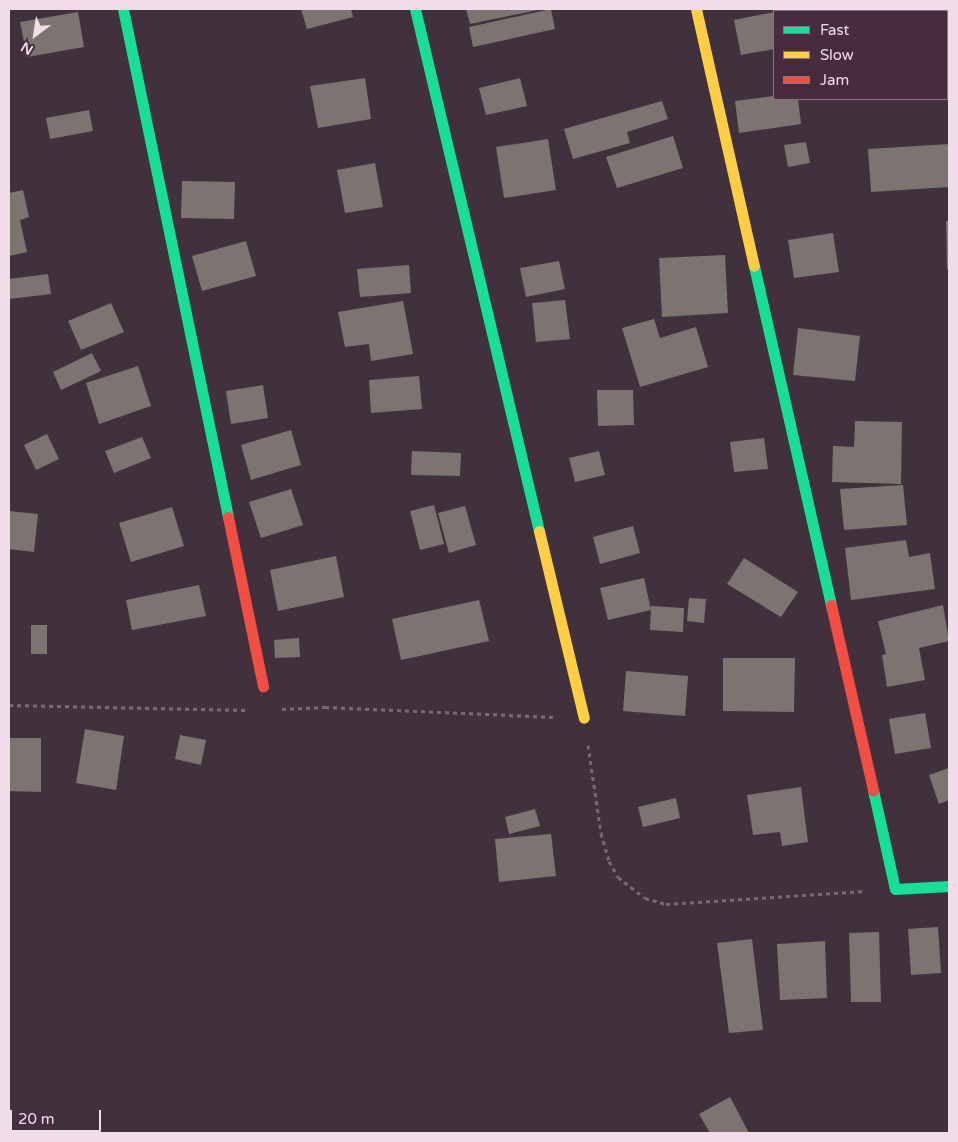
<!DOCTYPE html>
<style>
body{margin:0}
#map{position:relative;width:958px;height:1142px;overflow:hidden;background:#41313c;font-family:"Varela Round",sans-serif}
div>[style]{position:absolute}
.building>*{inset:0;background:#7c7471}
.path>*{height:3px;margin-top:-1.5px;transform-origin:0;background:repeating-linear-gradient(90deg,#756c6f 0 4px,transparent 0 8px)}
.fast>*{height:11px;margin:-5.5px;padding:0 5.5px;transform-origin:5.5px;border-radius:5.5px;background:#16e098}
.slow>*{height:11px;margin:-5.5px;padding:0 5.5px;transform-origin:5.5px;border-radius:5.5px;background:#ffcf43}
.jam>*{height:11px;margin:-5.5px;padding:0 5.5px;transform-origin:5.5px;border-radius:5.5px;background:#f24e42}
span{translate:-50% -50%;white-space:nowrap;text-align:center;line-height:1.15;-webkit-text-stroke:5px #472b3f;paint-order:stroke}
.frame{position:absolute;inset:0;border:10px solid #f0dde9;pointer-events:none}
.legend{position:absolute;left:773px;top:10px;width:175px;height:90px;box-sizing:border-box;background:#472b3f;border:1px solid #8b7283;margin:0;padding:6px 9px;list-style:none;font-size:15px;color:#f0dde9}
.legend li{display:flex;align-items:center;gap:10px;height:25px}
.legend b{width:25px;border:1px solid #8b7283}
.north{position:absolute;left:10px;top:10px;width:50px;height:50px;-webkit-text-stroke:4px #472b3f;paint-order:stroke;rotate:211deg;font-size:14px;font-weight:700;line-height:20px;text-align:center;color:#f0dde9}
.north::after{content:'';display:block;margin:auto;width:18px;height:22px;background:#f0dde9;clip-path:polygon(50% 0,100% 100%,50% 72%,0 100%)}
.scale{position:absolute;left:10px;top:1110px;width:91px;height:22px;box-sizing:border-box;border:2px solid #f0dde9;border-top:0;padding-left:6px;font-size:15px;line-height:18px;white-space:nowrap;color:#f0dde9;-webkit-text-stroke:4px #472b3f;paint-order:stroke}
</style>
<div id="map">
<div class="building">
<div style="clip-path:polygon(301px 9px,351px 9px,353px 17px,307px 29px)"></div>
<div style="clip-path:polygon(466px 9px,538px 9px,538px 10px,470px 24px)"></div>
<div style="clip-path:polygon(551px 9px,555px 29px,473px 47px,469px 27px)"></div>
<div style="clip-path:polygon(877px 9px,949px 9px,949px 43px,947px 44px,947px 11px)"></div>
<div style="clip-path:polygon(78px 12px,84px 47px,27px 57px,20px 22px)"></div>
<div style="clip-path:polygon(774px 12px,774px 49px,741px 55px,734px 20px)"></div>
<div style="clip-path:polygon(947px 59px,949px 59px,947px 95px)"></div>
<div style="clip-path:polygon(365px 78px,371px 119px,318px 128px,310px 86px)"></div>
<div style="clip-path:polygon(520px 78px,527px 106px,486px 115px,479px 88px)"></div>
<div style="clip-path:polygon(774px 96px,774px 99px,798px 99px,801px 124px,739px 133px,735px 101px)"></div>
<div style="clip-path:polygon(662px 101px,668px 119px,627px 132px,630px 143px,573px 159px,564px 129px)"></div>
<div style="clip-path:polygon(89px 110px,93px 131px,50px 139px,46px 118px)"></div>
<div style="clip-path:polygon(673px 136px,683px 168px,617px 188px,606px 157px)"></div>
<div style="clip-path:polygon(548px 139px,556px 190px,504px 198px,496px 147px)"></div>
<div style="clip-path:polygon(806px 142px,810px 163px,788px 167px,784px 145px)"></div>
<div style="clip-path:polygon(949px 144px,949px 187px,871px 192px,868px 149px)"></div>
<div style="clip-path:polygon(375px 163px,383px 207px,345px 213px,337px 170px)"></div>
<div style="clip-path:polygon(182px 181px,235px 182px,234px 219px,181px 218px)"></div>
<div style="clip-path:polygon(23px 190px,29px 217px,20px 220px,27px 252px,9px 256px,9px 193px)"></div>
<div style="clip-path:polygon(946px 221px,949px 221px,949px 269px,947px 269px)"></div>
<div style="clip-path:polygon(833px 233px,839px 272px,794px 278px,788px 240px)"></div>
<div style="clip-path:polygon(246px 241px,256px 276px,202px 291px,192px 256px)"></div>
<div style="clip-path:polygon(725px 255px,728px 313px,662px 317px,659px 258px)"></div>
<div style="clip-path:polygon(559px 261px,565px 289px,526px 297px,520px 268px)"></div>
<div style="clip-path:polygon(409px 265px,411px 293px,360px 297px,357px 269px)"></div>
<div style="clip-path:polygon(48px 274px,51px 294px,9px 299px,9px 279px)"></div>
<div style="clip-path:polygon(565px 300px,570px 339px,536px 342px,532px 303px)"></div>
<div style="clip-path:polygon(403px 301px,413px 354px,371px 361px,369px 344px,345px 347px,338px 312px)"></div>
<div style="clip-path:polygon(111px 303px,124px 332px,81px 350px,68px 321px)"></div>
<div style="clip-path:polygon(654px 319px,660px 338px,696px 327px,708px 367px,640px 387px,622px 328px)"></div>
<div style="clip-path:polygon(798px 328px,860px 336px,855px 381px,793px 375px)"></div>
<div style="clip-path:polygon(92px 353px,101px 371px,61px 390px,53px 372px)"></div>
<div style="clip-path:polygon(138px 366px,151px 406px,99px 424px,86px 383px)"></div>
<div style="clip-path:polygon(419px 376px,422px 409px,371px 413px,369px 380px)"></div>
<div style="clip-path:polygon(263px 385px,268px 418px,231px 424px,226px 391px)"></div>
<div style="clip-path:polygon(597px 390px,633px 390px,634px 425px,598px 426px)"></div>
<div style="clip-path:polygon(855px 421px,902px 422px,901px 484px,832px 482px,833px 446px,854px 447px)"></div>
<div style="clip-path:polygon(291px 430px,301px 465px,251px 480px,241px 445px)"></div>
<div style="clip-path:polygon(47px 434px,59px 459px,36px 470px,24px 445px)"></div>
<div style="clip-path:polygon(142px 437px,151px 458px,114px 473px,105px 451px)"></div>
<div style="clip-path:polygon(764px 438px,768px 469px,734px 472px,730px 442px)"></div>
<div style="clip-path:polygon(412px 451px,461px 453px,460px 476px,411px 475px)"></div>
<div style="clip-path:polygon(599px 451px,605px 475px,575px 482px,569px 458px)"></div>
<div style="clip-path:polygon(903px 485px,907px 525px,844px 530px,840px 489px)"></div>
<div style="clip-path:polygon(291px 489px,303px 525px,261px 538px,249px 502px)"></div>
<div style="clip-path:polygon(434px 505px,444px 544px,420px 550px,410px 511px)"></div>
<div style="clip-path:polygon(465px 506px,476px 545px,449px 553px,438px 513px)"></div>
<div style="clip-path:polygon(172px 507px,184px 546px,131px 562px,119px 523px)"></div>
<div style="clip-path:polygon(9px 511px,38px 514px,34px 552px,9px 549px)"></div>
<div style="clip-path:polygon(633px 526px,640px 553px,600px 564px,593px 537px)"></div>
<div style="clip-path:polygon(906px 540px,909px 557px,930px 553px,935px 589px,851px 600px,845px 548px)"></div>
<div style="clip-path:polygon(336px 556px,344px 597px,278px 611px,270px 570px)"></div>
<div style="clip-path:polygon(744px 558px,798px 592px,781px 617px,727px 584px)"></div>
<div style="clip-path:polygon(644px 578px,651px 610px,608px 620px,600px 588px)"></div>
<div style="clip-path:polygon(199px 585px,206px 616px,132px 630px,126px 600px)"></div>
<div style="clip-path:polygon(689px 598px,706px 599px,704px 623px,687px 621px)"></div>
<div style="clip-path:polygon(479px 600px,489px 641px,401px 660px,392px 619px)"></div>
<div style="clip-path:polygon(943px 605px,949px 641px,919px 648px,925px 680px,887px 687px,882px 655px,886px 654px,878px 621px)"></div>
<div style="clip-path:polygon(651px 606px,684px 608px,683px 632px,650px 630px)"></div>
<div style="clip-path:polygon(31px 625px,47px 625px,47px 654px,31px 654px)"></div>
<div style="clip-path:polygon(299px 638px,300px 657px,275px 658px,274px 640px)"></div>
<div style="clip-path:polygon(723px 658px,795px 658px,794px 712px,723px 711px)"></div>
<div style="clip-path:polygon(626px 671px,688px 676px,685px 716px,623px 711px)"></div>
<div style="clip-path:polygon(925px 713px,931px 748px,895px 754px,889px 719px)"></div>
<div style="clip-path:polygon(85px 729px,124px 736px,116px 790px,76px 783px)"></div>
<div style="clip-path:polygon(180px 735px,206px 740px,201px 765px,175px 759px)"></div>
<div style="clip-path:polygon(9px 738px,41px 738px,41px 792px,9px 791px)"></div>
<div style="clip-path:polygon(949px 768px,949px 800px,939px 804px,929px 775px)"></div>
<div style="clip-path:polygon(801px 787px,808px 842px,782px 846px,780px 832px,753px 835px,747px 795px)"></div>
<div style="clip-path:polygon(676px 798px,680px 818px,643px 827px,638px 807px)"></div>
<div style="clip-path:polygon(535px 809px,540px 826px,509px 834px,505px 817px)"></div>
<div style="clip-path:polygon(551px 834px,556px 876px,499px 882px,495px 839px)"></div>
<div style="clip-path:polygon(938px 927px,941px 973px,911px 975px,908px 929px)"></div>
<div style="clip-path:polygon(879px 932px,881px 1002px,851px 1002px,849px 933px)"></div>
<div style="clip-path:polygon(752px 939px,763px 1030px,729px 1033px,717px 943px)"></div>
<div style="clip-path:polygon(825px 941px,827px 998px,780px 1000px,777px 944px)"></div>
<div style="clip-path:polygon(730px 1097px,749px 1133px,710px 1133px,699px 1114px)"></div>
</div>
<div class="path">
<div style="left:9px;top:705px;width:237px;rotate:1.2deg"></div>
<div style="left:282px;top:709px;width:43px;rotate:-2.7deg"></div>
<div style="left:325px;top:707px;width:228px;rotate:2.5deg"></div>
<div style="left:588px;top:745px;width:89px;rotate:81.6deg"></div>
<div style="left:601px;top:833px;width:29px;rotate:74deg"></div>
<div style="left:609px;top:861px;width:18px;rotate:61deg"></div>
<div style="left:618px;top:877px;width:34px;rotate:38deg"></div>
<div style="left:645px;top:898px;width:22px;rotate:16deg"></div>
<div style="left:666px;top:904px;width:200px;rotate:-3.7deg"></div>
</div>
<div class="fast">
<div style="left:123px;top:9px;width:519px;rotate:78.32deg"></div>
<div style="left:415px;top:9px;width:537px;rotate:76.64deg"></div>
<div style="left:754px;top:266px;width:348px;rotate:77.2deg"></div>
<div style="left:873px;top:790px;width:101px;rotate:77.5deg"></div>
<div style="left:895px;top:889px;width:54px;rotate:-3.2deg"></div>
</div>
<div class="slow">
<div style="left:696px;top:9px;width:263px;rotate:77.3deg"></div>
<div style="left:539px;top:531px;width:192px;rotate:76.5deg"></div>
</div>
<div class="jam">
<div style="left:228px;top:517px;width:173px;rotate:78.3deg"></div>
<div style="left:831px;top:605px;width:190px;rotate:77.2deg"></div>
</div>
<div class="frame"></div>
<ul class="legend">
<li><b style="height:6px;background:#16e098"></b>Fast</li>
<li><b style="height:6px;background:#ffcf43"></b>Slow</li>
<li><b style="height:6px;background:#f24e42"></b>Jam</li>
</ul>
<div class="north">N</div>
<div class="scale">20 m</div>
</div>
